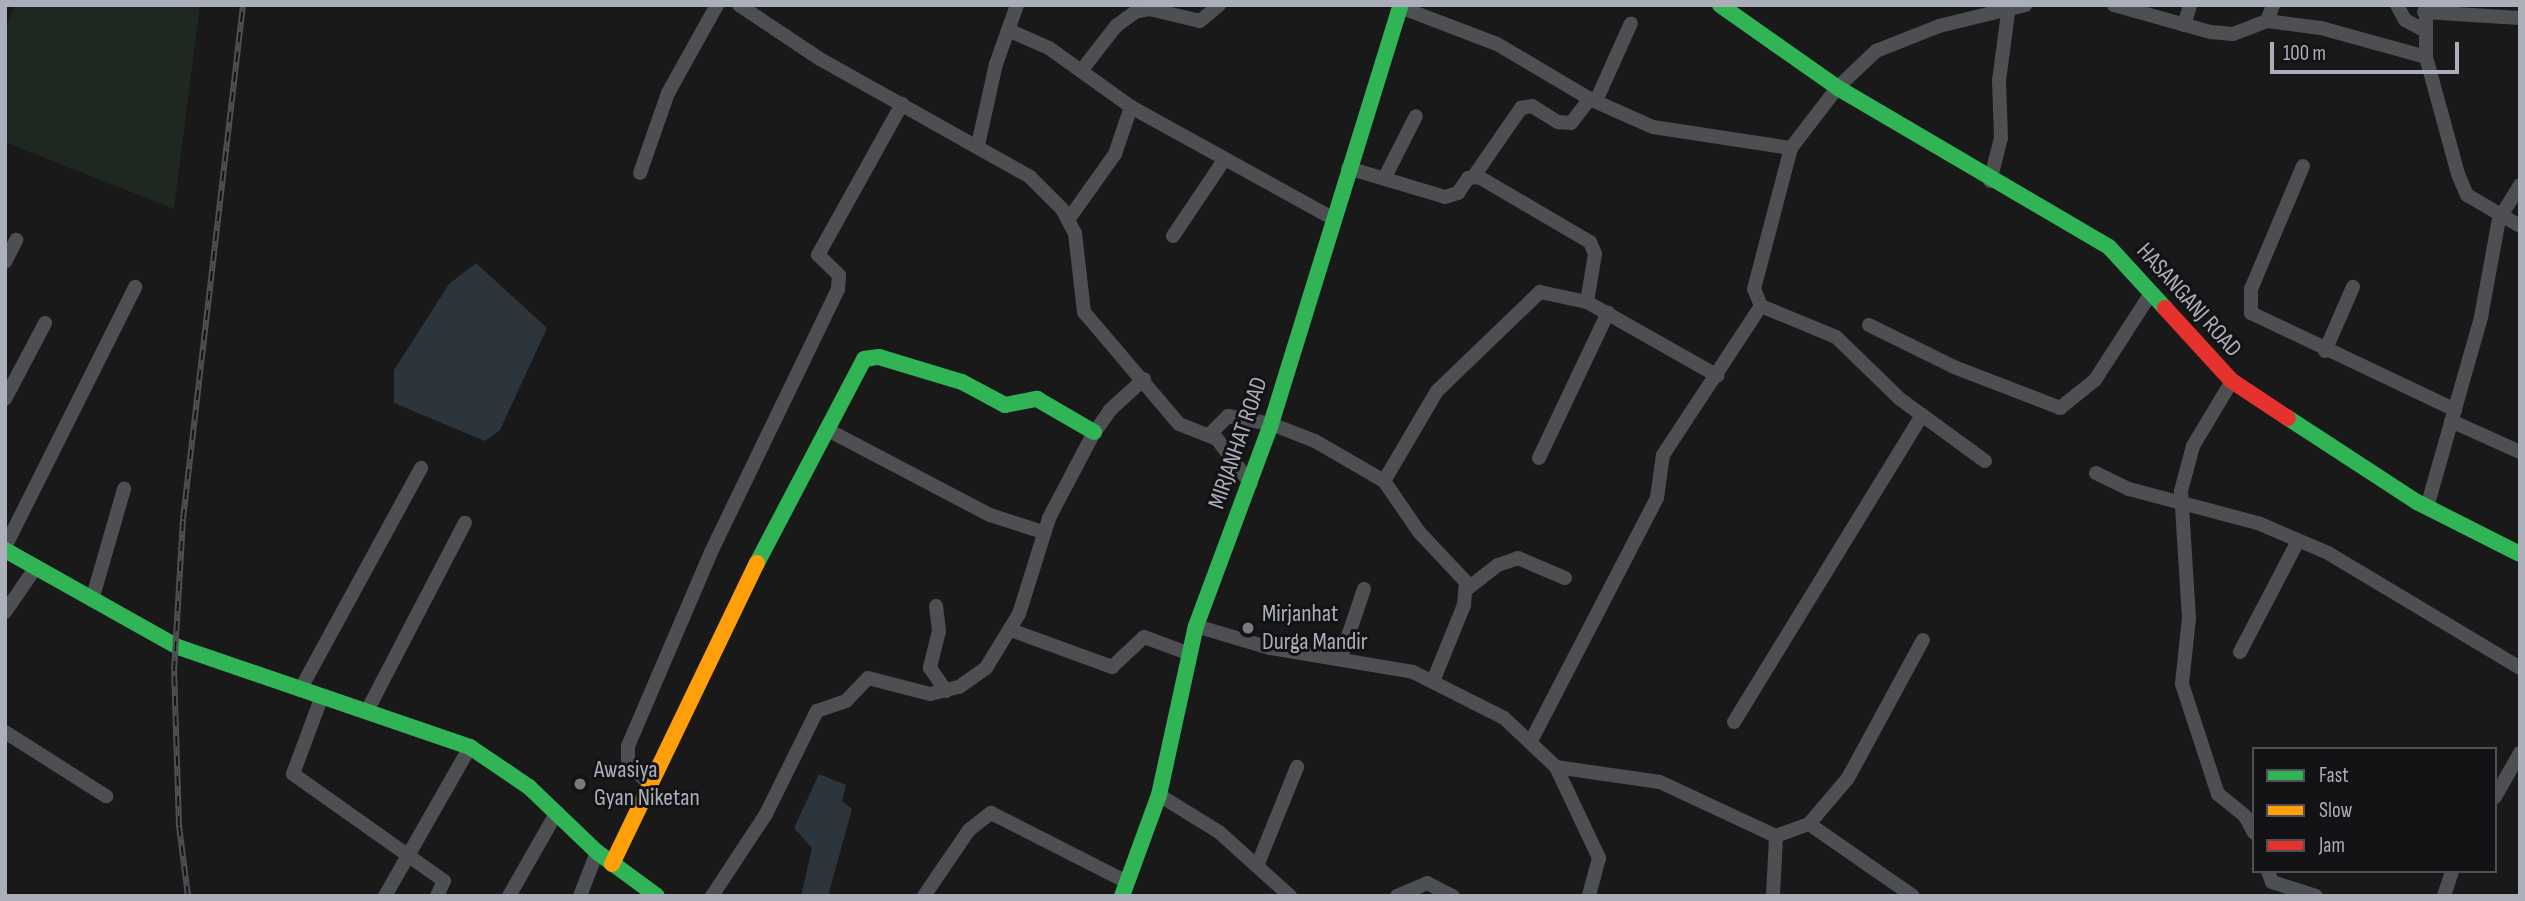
<!DOCTYPE html>
<style>
body{margin:0}
#map{position:relative;width:2525px;height:901px;overflow:hidden;background:#19191a;font-family:"Sofia Sans Condensed",sans-serif}
div>[style]{position:absolute}
.green>*{inset:0;background:#1f2721}
.water>*{inset:0;background:#2c343c}
.street>*{height:14px;margin:-7px;padding:0 7px;transform-origin:7px;border-radius:7px;background:#4d4f53}
.fast>*{height:16px;margin:-8px;padding:0 8px;transform-origin:8px;border-radius:8px;background:#30b455}
.slow>*{height:16px;margin:-8px;padding:0 8px;transform-origin:8px;border-radius:8px;background:#ff9f0a}
.jam>*{height:16px;margin:-8px;padding:0 8px;transform-origin:8px;border-radius:8px;background:#e5322d}
.rail>*{height:6px;margin-top:-3px;transform-origin:0;background:repeating-linear-gradient(90deg,#131316 0 10px,#4e4f51 0 20px);box-sizing:border-box;border-block:2px solid #4e4f51}
.dots>*{width:19px;height:19px;translate:-50% -50%;box-sizing:border-box;border:4px solid #131316;border-radius:50%}
span{translate:-50% -50%;white-space:nowrap;text-align:center;line-height:1.15;-webkit-text-stroke:6px #131316;paint-order:stroke}
.street-label{font-size:24px;color:#abafba}
.poi-label{font-size:24px;color:#abafba}
.left{translate:0 -50%;text-align:left}
.frame{position:absolute;inset:0;border:7px solid #abafba;pointer-events:none}
.legend{position:absolute;left:2252px;top:747px;width:245px;height:126px;box-sizing:border-box;background:#131316;border:2px solid #505158;margin:0;padding:9px 12px;list-style:none;font-size:21px;color:#abafba}
.legend li{display:flex;align-items:center;gap:14px;height:35px}
.legend b{width:35px;border:2px solid #505158}
.scale{position:absolute;left:2270px;top:42px;width:189px;height:32px;box-sizing:border-box;border:4px solid #abafba;border-top:0;padding-left:9px;font-size:21px;line-height:24px;white-space:nowrap;color:#abafba;-webkit-text-stroke:5px #131316;paint-order:stroke}
</style>
<div id="map">
<div class="green">
<div style="clip-path:polygon(14px 5px,200px 5px,174px 209px,5px 142px,5px 32px)"></div>
</div>
<div class="water">
<div style="clip-path:polygon(476px 263px,547px 328px,500px 430px,485px 441px,394px 403px,394px 370px,449px 284px)"></div>
<div style="clip-path:polygon(819px 774px,846px 785px,842px 801px,852px 809px,828px 896px,801px 896px,812px 848px,794px 828px)"></div>
</div>
<div class="street">
<div style="left:739px;top:5px;width:97px;rotate:33.7deg"></div>
<div style="left:820px;top:59px;width:241px;rotate:29.3deg"></div>
<div style="left:1030px;top:177px;width:45px;rotate:45deg"></div>
<div style="left:1062px;top:209px;width:27px;rotate:62deg"></div>
<div style="left:1075px;top:233px;width:80px;rotate:83.5deg"></div>
<div style="left:1084px;top:312px;width:147px;rotate:49.7deg"></div>
<div style="left:1179px;top:424px;width:41px;rotate:21.5deg"></div>
<div style="left:1217px;top:439px;width:56px;rotate:52.9deg"></div>
<div style="left:2114px;top:5px;width:101px;rotate:15.6deg"></div>
<div style="left:2211px;top:32px;width:22px;rotate:5deg"></div>
<div style="left:2233px;top:34px;width:36px;rotate:-21deg"></div>
<div style="left:2267px;top:21px;width:54px;rotate:7.4deg"></div>
<div style="left:2321px;top:28px;width:109px;rotate:15.4deg"></div>
<div style="left:2397px;top:5px;width:17px;rotate:62deg"></div>
<div style="left:2405px;top:20px;width:21px;rotate:28deg"></div>
<div style="left:2426px;top:5px;width:52px;rotate:90deg"></div>
<div style="left:2426px;top:57px;width:121px;rotate:74.7deg"></div>
<div style="left:2458px;top:174px;width:23px;rotate:67deg"></div>
<div style="left:2467px;top:195px;width:61px;rotate:30.3deg"></div>
<div style="left:1400px;top:7px;width:104px;rotate:20.9deg"></div>
<div style="left:1497px;top:44px;width:108px;rotate:30.6deg"></div>
<div style="left:1590px;top:99px;width:69px;rotate:24deg"></div>
<div style="left:1653px;top:127px;width:140px;rotate:8.7deg"></div>
<div style="left:2424px;top:12px;width:96px;rotate:3.6deg"></div>
<div style="left:2267px;top:21px;width:17px;rotate:-69deg"></div>
<div style="left:2184px;top:25px;width:21px;rotate:-73deg"></div>
<div style="left:1008px;top:30px;width:45px;rotate:23.7deg"></div>
<div style="left:1049px;top:48px;width:101px;rotate:35.7deg"></div>
<div style="left:1131px;top:107px;width:230px;rotate:28.9deg"></div>
<div style="left:1081px;top:71px;width:57px;rotate:-52.1deg"></div>
<div style="left:1116px;top:26px;width:24px;rotate:-36deg"></div>
<div style="left:1135px;top:12px;width:14px;rotate:-12deg"></div>
<div style="left:1149px;top:9px;width:52px;rotate:13.2deg"></div>
<div style="left:1200px;top:21px;width:25px;rotate:-40deg"></div>
<div style="left:1596px;top:101px;width:85px;rotate:-65.8deg"></div>
<div style="left:978px;top:145px;width:83px;rotate:-77.5deg"></div>
<div style="left:996px;top:64px;width:63px;rotate:-70.4deg"></div>
<div style="left:2303px;top:166px;width:134px;rotate:112.9deg"></div>
<div style="left:2251px;top:289px;width:24px;rotate:90deg"></div>
<div style="left:2251px;top:313px;width:226px;rotate:25.4deg"></div>
<div style="left:1348px;top:168px;width:101px;rotate:16.6deg"></div>
<div style="left:1445px;top:197px;width:14px;rotate:-17deg"></div>
<div style="left:1458px;top:193px;width:18px;rotate:-56deg"></div>
<div style="left:1468px;top:178px;width:11px;rotate:-5deg"></div>
<div style="left:1479px;top:177px;width:129px;rotate:30.4deg"></div>
<div style="left:1590px;top:242px;width:13px;rotate:67deg"></div>
<div style="left:1595px;top:254px;width:49px;rotate:99.5deg"></div>
<div style="left:640px;top:173px;width:85px;rotate:-70.7deg"></div>
<div style="left:668px;top:93px;width:101px;rotate:-60.9deg"></div>
<div style="left:1474px;top:176px;width:83px;rotate:-55.3deg"></div>
<div style="left:1521px;top:108px;width:11px;rotate:-10deg"></div>
<div style="left:1532px;top:106px;width:31px;rotate:32deg"></div>
<div style="left:1558px;top:122px;width:13px;rotate:4deg"></div>
<div style="left:1571px;top:123px;width:31px;rotate:-52deg"></div>
<div style="left:1385px;top:177px;width:68px;rotate:-63.1deg"></div>
<div style="left:1990px;top:181px;width:44px;rotate:-75.7deg"></div>
<div style="left:2001px;top:138px;width:57px;rotate:-92deg"></div>
<div style="left:1999px;top:81px;width:77px;rotate:-82.5deg"></div>
<div style="left:1068px;top:220px;width:81px;rotate:-54.5deg"></div>
<div style="left:1115px;top:154px;width:50px;rotate:-71.2deg"></div>
<div style="left:1173px;top:236px;width:92px;rotate:-56.1deg"></div>
<div style="left:5px;top:262px;width:25px;rotate:-63deg"></div>
<div style="left:1869px;top:325px;width:95px;rotate:26.3deg"></div>
<div style="left:1954px;top:367px;width:114px;rotate:21.1deg"></div>
<div style="left:2060px;top:408px;width:45px;rotate:-38.7deg"></div>
<div style="left:2095px;top:380px;width:103px;rotate:-57.2deg"></div>
<div style="left:2325px;top:351px;width:70px;rotate:-66.4deg"></div>
<div style="left:2232px;top:381px;width:76px;rotate:121deg"></div>
<div style="left:2193px;top:446px;width:47px;rotate:104.9deg"></div>
<div style="left:2181px;top:491px;width:127px;rotate:86.4deg"></div>
<div style="left:2189px;top:618px;width:66px;rotate:96.1deg"></div>
<div style="left:2182px;top:684px;width:116px;rotate:71.9deg"></div>
<div style="left:2218px;top:794px;width:35px;rotate:39deg"></div>
<div style="left:2245px;top:816px;width:19px;rotate:62deg"></div>
<div style="left:5px;top:399px;width:86px;rotate:-62.2deg"></div>
<div style="left:2451px;top:421px;width:76px;rotate:24.2deg"></div>
<div style="left:826px;top:429px;width:185px;rotate:27.7deg"></div>
<div style="left:990px;top:515px;width:56px;rotate:17.8deg"></div>
<div style="left:1209px;top:435px;width:27px;rotate:-45deg"></div>
<div style="left:1228px;top:416px;width:44px;rotate:10.5deg"></div>
<div style="left:1271px;top:424px;width:47px;rotate:21.1deg"></div>
<div style="left:1315px;top:441px;width:80px;rotate:30.1deg"></div>
<div style="left:1384px;top:481px;width:62px;rotate:55.5deg"></div>
<div style="left:1419px;top:532px;width:69px;rotate:46.8deg"></div>
<div style="left:1466px;top:582px;width:23px;rotate:95deg"></div>
<div style="left:1464px;top:605px;width:80px;rotate:112.1deg"></div>
<div style="left:1539px;top:458px;width:161px;rotate:-64.6deg"></div>
<div style="left:1985px;top:461px;width:105px;rotate:-143.9deg"></div>
<div style="left:1900px;top:399px;width:89px;rotate:-135.9deg"></div>
<div style="left:1836px;top:337px;width:81px;rotate:-157.5deg"></div>
<div style="left:1761px;top:306px;width:18px;rotate:-112deg"></div>
<div style="left:1754px;top:289px;width:146px;rotate:-75.3deg"></div>
<div style="left:1791px;top:148px;width:76px;rotate:-52.5deg"></div>
<div style="left:1837px;top:88px;width:54px;rotate:-43.5deg"></div>
<div style="left:1876px;top:51px;width:68px;rotate:-21.6deg"></div>
<div style="left:1939px;top:26px;width:89px;rotate:-13.7deg"></div>
<div style="left:2096px;top:473px;width:37px;rotate:26deg"></div>
<div style="left:2129px;top:489px;width:133px;rotate:14.8deg"></div>
<div style="left:2258px;top:523px;width:76px;rotate:23.2deg"></div>
<div style="left:2328px;top:553px;width:224px;rotate:30.9deg"></div>
<div style="left:1384px;top:481px;width:104px;rotate:-59.5deg"></div>
<div style="left:1437px;top:391px;width:143px;rotate:-43.9deg"></div>
<div style="left:1540px;top:292px;width:48px;rotate:12deg"></div>
<div style="left:1587px;top:302px;width:150px;rotate:29.5deg"></div>
<div style="left:2427px;top:507px;width:198px;rotate:-74.1deg"></div>
<div style="left:2481px;top:317px;width:100px;rotate:-79.6deg"></div>
<div style="left:2499px;top:219px;width:40px;rotate:-58deg"></div>
<div style="left:5px;top:547px;width:291px;rotate:-63.4deg"></div>
<div style="left:1467px;top:589px;width:39px;rotate:-38deg"></div>
<div style="left:1498px;top:565px;width:21px;rotate:-19deg"></div>
<div style="left:1518px;top:558px;width:51px;rotate:23.1deg"></div>
<div style="left:92px;top:600px;width:116px;rotate:-73.9deg"></div>
<div style="left:936px;top:606px;width:25px;rotate:83deg"></div>
<div style="left:939px;top:631px;width:38px;rotate:104deg"></div>
<div style="left:930px;top:668px;width:28px;rotate:55deg"></div>
<div style="left:5px;top:612px;width:55px;rotate:-55.4deg"></div>
<div style="left:1196px;top:626px;width:77px;rotate:16.6deg"></div>
<div style="left:1270px;top:648px;width:145px;rotate:9.5deg"></div>
<div style="left:1413px;top:672px;width:102px;rotate:26.8deg"></div>
<div style="left:1504px;top:718px;width:71px;rotate:43.3deg"></div>
<div style="left:1556px;top:767px;width:101px;rotate:64.7deg"></div>
<div style="left:1599px;top:858px;width:39px;rotate:105deg"></div>
<div style="left:1011px;top:630px;width:108px;rotate:20.1deg"></div>
<div style="left:1112px;top:667px;width:44px;rotate:-43.2deg"></div>
<div style="left:1144px;top:637px;width:49px;rotate:20.3deg"></div>
<div style="left:2240px;top:652px;width:125px;rotate:-62.4deg"></div>
<div style="left:1341px;top:657px;width:72px;rotate:-71.3deg"></div>
<div style="left:300px;top:690px;width:253px;rotate:-61.4deg"></div>
<div style="left:322px;top:696px;width:83px;rotate:110.4deg"></div>
<div style="left:293px;top:774px;width:185px;rotate:35.3deg"></div>
<div style="left:444px;top:881px;width:17px;rotate:115deg"></div>
<div style="left:368px;top:709px;width:210px;rotate:-62.5deg"></div>
<div style="left:1734px;top:722px;width:360px;rotate:-58.5deg"></div>
<div style="left:5px;top:732px;width:120px;rotate:32.4deg"></div>
<div style="left:1532px;top:739px;width:271px;rotate:-62.6deg"></div>
<div style="left:1657px;top:498px;width:43px;rotate:-82.1deg"></div>
<div style="left:1663px;top:455px;width:178px;rotate:-56.7deg"></div>
<div style="left:1556px;top:767px;width:105px;rotate:8.2deg"></div>
<div style="left:1660px;top:782px;width:128px;rotate:25deg"></div>
<div style="left:1776px;top:836px;width:35px;rotate:-20deg"></div>
<div style="left:1809px;top:824px;width:60px;rotate:-49.7deg"></div>
<div style="left:1848px;top:778px;width:157px;rotate:-61.5deg"></div>
<div style="left:649px;top:783px;width:28px;rotate:-139deg"></div>
<div style="left:628px;top:765px;width:19px;rotate:-90deg"></div>
<div style="left:628px;top:746px;width:211px;rotate:-66.8deg"></div>
<div style="left:711px;top:552px;width:292px;rotate:-64.2deg"></div>
<div style="left:838px;top:289px;width:14px;rotate:-86deg"></div>
<div style="left:839px;top:275px;width:29px;rotate:-136deg"></div>
<div style="left:818px;top:255px;width:173px;rotate:-60.9deg"></div>
<div style="left:1159px;top:795px;width:70px;rotate:31.7deg"></div>
<div style="left:1219px;top:832px;width:96px;rotate:42deg"></div>
<div style="left:2495px;top:797px;width:51px;rotate:-60.4deg"></div>
<div style="left:1809px;top:824px;width:126px;rotate:34.7deg"></div>
<div style="left:1257px;top:866px;width:107px;rotate:-68deg"></div>
<div style="left:2268px;top:871px;width:12px;rotate:70deg"></div>
<div style="left:2272px;top:882px;width:46px;rotate:17.7deg"></div>
<div style="left:385px;top:896px;width:172px;rotate:-60.3deg"></div>
<div style="left:509px;top:896px;width:97px;rotate:-60.3deg"></div>
<div style="left:580px;top:896px;width:47px;rotate:-68.9deg"></div>
<div style="left:712px;top:896px;width:98px;rotate:-56.6deg"></div>
<div style="left:766px;top:814px;width:115px;rotate:-63.7deg"></div>
<div style="left:817px;top:711px;width:31px;rotate:-19deg"></div>
<div style="left:846px;top:701px;width:32px;rotate:-46deg"></div>
<div style="left:868px;top:678px;width:64px;rotate:14.5deg"></div>
<div style="left:930px;top:694px;width:30px;rotate:-14deg"></div>
<div style="left:959px;top:687px;width:33px;rotate:-35deg"></div>
<div style="left:986px;top:668px;width:63px;rotate:-58.6deg"></div>
<div style="left:1019px;top:614px;width:101px;rotate:-72.6deg"></div>
<div style="left:1049px;top:518px;width:93px;rotate:-62.3deg"></div>
<div style="left:1092px;top:436px;width:32px;rotate:-55deg"></div>
<div style="left:1110px;top:410px;width:46px;rotate:-42.4deg"></div>
<div style="left:924px;top:896px;width:80px;rotate:-55.7deg"></div>
<div style="left:969px;top:830px;width:28px;rotate:-38deg"></div>
<div style="left:991px;top:813px;width:153px;rotate:26.9deg"></div>
<div style="left:1397px;top:896px;width:33px;rotate:-23deg"></div>
<div style="left:1427px;top:883px;width:29px;rotate:27deg"></div>
<div style="left:1773px;top:896px;width:60px;rotate:-87.1deg"></div>
<div style="left:2444px;top:896px;width:26px;rotate:-72deg"></div>
</div>
<div class="fast">
<div style="left:1720px;top:5px;width:144px;rotate:35.1deg"></div>
<div style="left:1838px;top:88px;width:314px;rotate:30.4deg"></div>
<div style="left:2109px;top:247px;width:83px;rotate:47.4deg"></div>
<div style="left:2288px;top:418px;width:154px;rotate:33.1deg"></div>
<div style="left:2417px;top:502px;width:115px;rotate:26.8deg"></div>
<div style="left:5px;top:550px;width:198px;rotate:29.3deg"></div>
<div style="left:178px;top:647px;width:309px;rotate:18.9deg"></div>
<div style="left:470px;top:747px;width:71px;rotate:34.1deg"></div>
<div style="left:529px;top:787px;width:94px;rotate:43.7deg"></div>
<div style="left:597px;top:852px;width:74px;rotate:36.3deg"></div>
<div style="left:757px;top:563px;width:230px;rotate:-62.3deg"></div>
<div style="left:864px;top:359px;width:15px;rotate:-8deg"></div>
<div style="left:879px;top:357px;width:87px;rotate:16.8deg"></div>
<div style="left:962px;top:382px;width:49px;rotate:28.1deg"></div>
<div style="left:1005px;top:405px;width:33px;rotate:-11deg"></div>
<div style="left:1037px;top:399px;width:66px;rotate:30.1deg"></div>
<div style="left:1122px;top:896px;width:108px;rotate:-69.9deg"></div>
<div style="left:1159px;top:795px;width:173px;rotate:-77.7deg"></div>
<div style="left:1196px;top:626px;width:215px;rotate:-69.6deg"></div>
<div style="left:1271px;top:424px;width:439px;rotate:-72.8deg"></div>
</div>
<div class="slow">
<div style="left:612px;top:864px;width:334px;rotate:-64.3deg"></div>
</div>
<div class="jam">
<div style="left:2165px;top:308px;width:99px;rotate:47.5deg"></div>
<div style="left:2232px;top:381px;width:67px;rotate:33.5deg"></div>
</div>
<div class="rail">
<div style="left:188px;top:896px;width:71px;rotate:-97.3deg"></div>
<div style="left:179px;top:826px;width:155px;rotate:-91.8deg"></div>
<div style="left:174px;top:671px;width:152px;rotate:-86.6deg"></div>
<div style="left:183px;top:519px;width:517px;rotate:-83.34deg"></div>
</div>
<div class="dots">
<div style="left:1248px;top:628px;background:#787a82"></div>
<div style="left:580px;top:784px;background:#787a82"></div>
</div>
<div class="street-label">
<span style="left:2189px;top:300px;rotate:48deg">HASANGANJ ROAD</span>
<span style="left:1238px;top:443px;rotate:-71deg">MIRJANHAT ROAD</span>
</div>
<div class="poi-label">
<span class="left" style="left:1262px;top:628px">Mirjanhat<br>Durga Mandir</span>
<span class="left" style="left:594px;top:784px">Awasiya<br>Gyan Niketan</span>
</div>
<div class="frame"></div>
<ul class="legend">
<li><b style="height:9px;background:#30b455"></b>Fast</li>
<li><b style="height:9px;background:#ff9f0a"></b>Slow</li>
<li><b style="height:9px;background:#e5322d"></b>Jam</li>
</ul>
<div class="scale">100 m</div>
</div>
